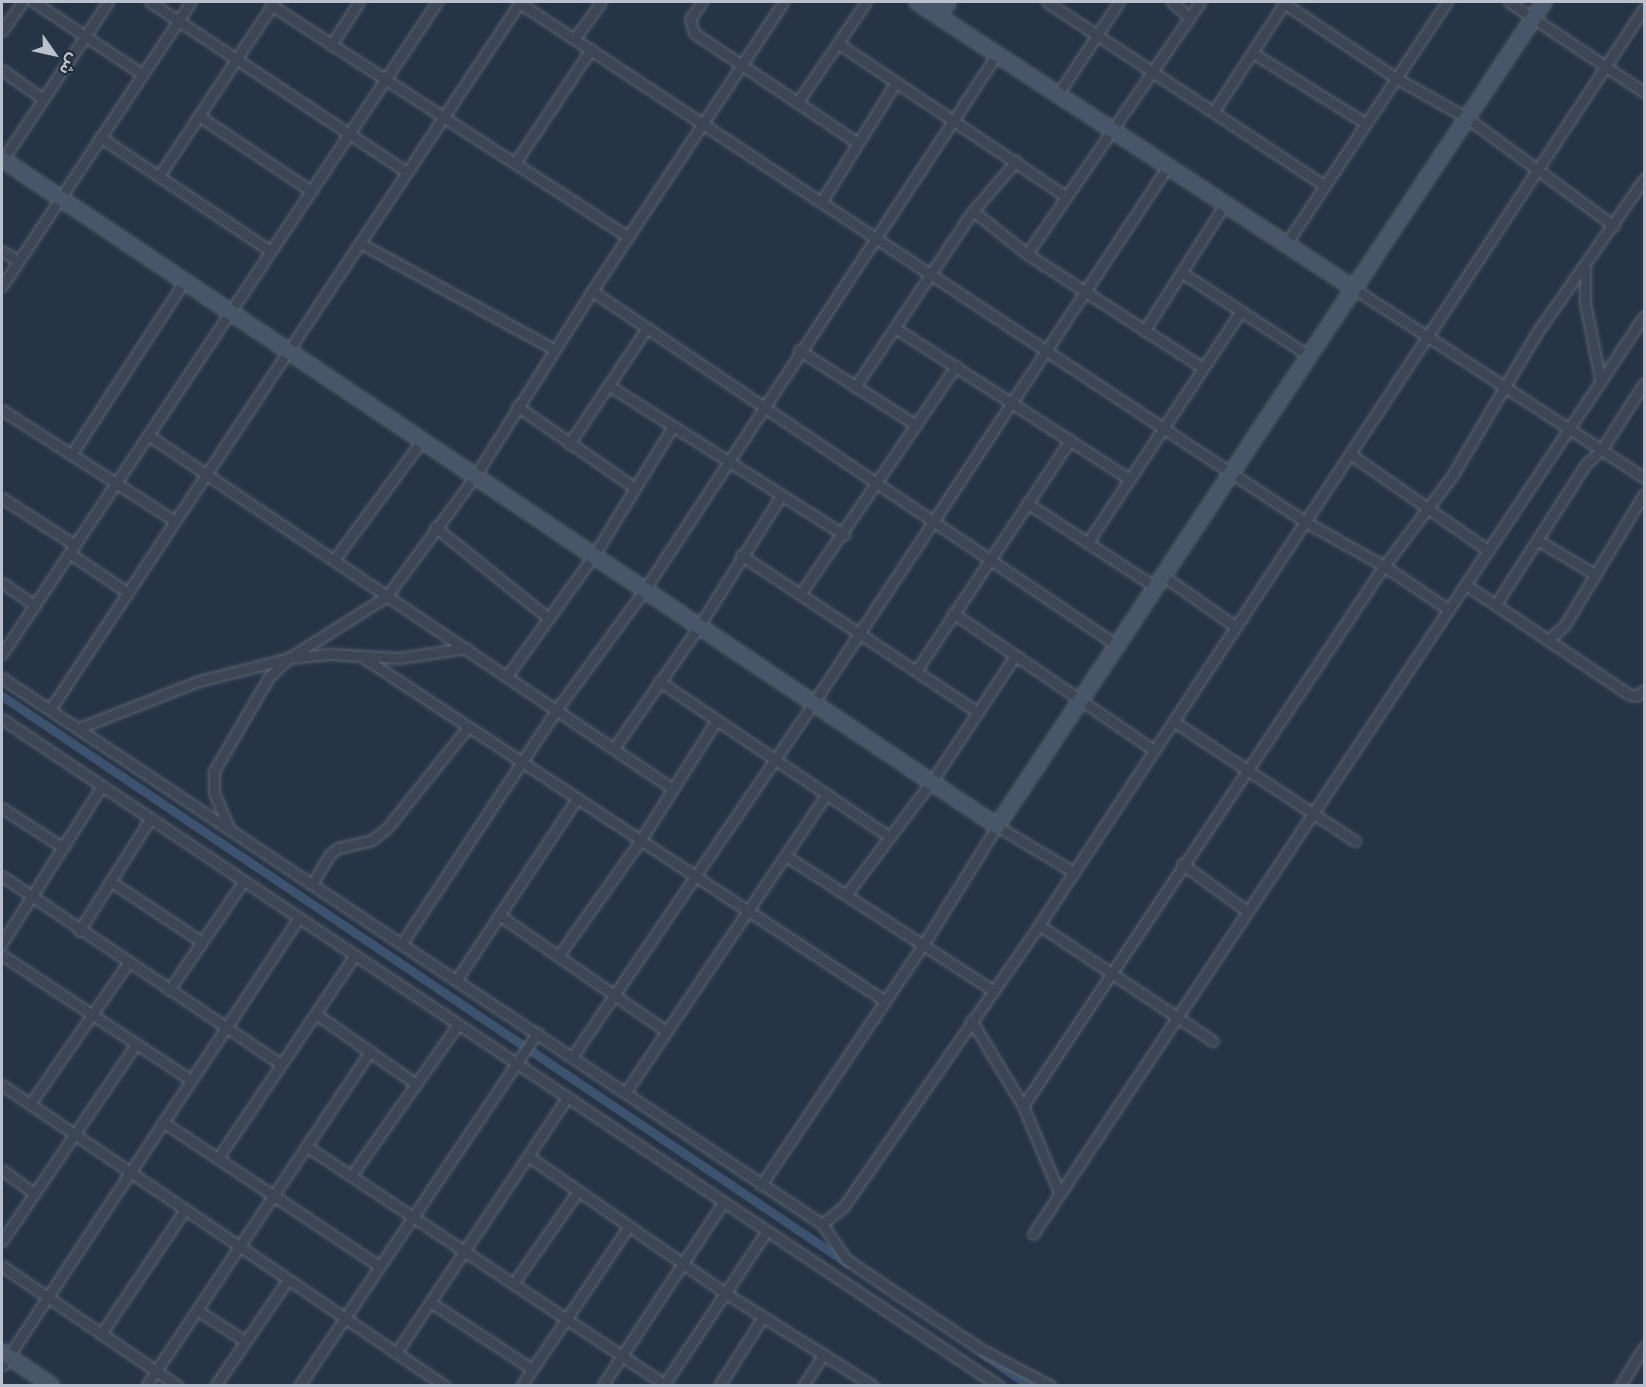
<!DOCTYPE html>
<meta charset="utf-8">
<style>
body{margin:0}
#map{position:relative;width:1646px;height:1387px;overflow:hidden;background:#273445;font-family:Poppins,"Noto Sans Arabic",sans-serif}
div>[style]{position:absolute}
.canal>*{height:9px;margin:-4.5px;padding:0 4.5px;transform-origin:4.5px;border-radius:4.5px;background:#3d526e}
.roads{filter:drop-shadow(0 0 2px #5a6472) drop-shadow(0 0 2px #5a6472)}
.street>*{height:9px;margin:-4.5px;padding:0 4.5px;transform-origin:4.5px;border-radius:4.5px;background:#3c4655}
.secondary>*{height:14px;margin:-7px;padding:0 7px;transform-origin:7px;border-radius:7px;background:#495568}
span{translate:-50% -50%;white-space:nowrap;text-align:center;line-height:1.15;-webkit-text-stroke:4.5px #202b3a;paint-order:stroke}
.frame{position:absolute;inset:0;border:3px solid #b9c1ce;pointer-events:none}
.north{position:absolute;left:24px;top:24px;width:60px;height:60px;-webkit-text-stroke:4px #202b3a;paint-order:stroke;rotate:124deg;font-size:16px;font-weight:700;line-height:24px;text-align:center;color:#b9c1ce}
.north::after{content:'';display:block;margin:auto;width:21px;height:27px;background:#b9c1ce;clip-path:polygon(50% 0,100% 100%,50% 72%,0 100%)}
</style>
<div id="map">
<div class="canal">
<div style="left:2px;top:696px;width:1020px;rotate:33.85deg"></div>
<div style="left:983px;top:1354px;width:57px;rotate:34.2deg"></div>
</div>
<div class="roads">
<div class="street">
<div style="left:34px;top:2px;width:130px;rotate:33.7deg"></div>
<div style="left:150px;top:2px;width:308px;rotate:33.5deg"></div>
<div style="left:518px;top:2px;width:942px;rotate:33.44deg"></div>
<div style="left:1304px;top:521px;width:92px;rotate:29.4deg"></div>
<div style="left:1384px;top:566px;width:78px;rotate:34.1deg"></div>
<div style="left:702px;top:2px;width:21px;rotate:125deg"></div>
<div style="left:690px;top:19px;width:15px;rotate:74deg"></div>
<div style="left:694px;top:33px;width:195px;rotate:33.9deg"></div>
<div style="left:1047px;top:2px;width:333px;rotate:33.5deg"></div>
<div style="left:1172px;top:2px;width:23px;rotate:41deg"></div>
<div style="left:1282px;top:2px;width:137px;rotate:33.7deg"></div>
<div style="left:1396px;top:78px;width:81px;rotate:29.4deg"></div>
<div style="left:1467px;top:118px;width:182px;rotate:36.3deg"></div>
<div style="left:1509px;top:2px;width:162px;rotate:33.7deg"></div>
<div style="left:271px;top:5px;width:426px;rotate:33deg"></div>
<div style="left:2px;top:31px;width:35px;rotate:-55deg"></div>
<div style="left:575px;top:38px;width:44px;rotate:-54.2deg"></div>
<div style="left:839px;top:44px;width:272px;rotate:33.9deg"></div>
<div style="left:331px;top:45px;width:51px;rotate:-56.9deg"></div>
<div style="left:1253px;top:53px;width:132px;rotate:32deg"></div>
<div style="left:2px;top:70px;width:50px;rotate:35.3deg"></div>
<div style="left:1058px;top:94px;width:110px;rotate:-56.5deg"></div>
<div style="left:797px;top:103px;width:122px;rotate:-55.7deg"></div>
<div style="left:1214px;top:111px;width:130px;rotate:-56.9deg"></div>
<div style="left:199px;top:116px;width:135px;rotate:33.8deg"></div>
<div style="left:100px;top:137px;width:205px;rotate:33.8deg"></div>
<div style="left:2px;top:161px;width:191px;rotate:-56.3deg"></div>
<div style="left:515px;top:163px;width:137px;rotate:-56.3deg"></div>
<div style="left:159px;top:176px;width:209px;rotate:-56.5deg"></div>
<div style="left:822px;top:201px;width:140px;rotate:-58.1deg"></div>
<div style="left:973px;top:211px;width:69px;rotate:38.5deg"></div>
<div style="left:1027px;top:254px;width:208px;rotate:32.9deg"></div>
<div style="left:360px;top:243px;width:221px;rotate:28.7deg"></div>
<div style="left:1286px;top:244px;width:291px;rotate:-56.4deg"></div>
<div style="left:2px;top:251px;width:19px;rotate:32deg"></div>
<div style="left:1027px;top:254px;width:306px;rotate:-55.5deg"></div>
<div style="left:1585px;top:270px;width:33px;rotate:90deg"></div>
<div style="left:1585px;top:303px;width:76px;rotate:78.7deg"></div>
<div style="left:1181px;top:272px;width:152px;rotate:33.2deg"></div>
<div style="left:2px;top:286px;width:341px;rotate:-56.4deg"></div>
<div style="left:1353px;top:288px;width:348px;rotate:33.1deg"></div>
<div style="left:592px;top:291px;width:631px;rotate:34.02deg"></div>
<div style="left:895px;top:328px;width:278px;rotate:32.8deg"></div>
<div style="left:1144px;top:331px;width:151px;rotate:-57.5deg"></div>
<div style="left:799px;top:350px;width:139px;rotate:32.7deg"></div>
<div style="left:608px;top:385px;width:280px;rotate:32.4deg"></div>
<div style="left:855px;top:387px;width:212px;rotate:-56.2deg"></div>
<div style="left:973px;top:211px;width:66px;rotate:-49.3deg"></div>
<div style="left:517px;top:406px;width:144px;rotate:34.8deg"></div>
<div style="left:2px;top:410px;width:206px;rotate:32.7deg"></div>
<div style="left:148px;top:435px;width:633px;rotate:33.99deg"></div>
<div style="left:569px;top:444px;width:140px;rotate:-56.1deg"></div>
<div style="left:1350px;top:454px;width:169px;rotate:34.9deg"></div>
<div style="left:71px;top:455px;width:209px;rotate:-56.9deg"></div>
<div style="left:2px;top:498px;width:87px;rotate:32.8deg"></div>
<div style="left:1027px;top:503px;width:152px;rotate:33.2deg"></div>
<div style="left:435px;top:527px;width:144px;rotate:38.8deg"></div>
<div style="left:1539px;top:541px;width:66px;rotate:30.8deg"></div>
<div style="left:1088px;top:542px;width:277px;rotate:-56.5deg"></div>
<div style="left:69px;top:553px;width:71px;rotate:34.1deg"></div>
<div style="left:741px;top:555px;width:283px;rotate:33.6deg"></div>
<div style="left:334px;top:560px;width:149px;rotate:-53.7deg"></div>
<div style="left:1162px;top:575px;width:90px;rotate:35.1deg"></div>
<div style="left:2px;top:583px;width:40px;rotate:34deg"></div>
<div style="left:1466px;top:585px;width:195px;rotate:33.9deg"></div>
<div style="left:1628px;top:694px;width:9px;rotate:13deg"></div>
<div style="left:1637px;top:696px;width:9px;rotate:-41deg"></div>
<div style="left:801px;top:593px;width:275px;rotate:-55.7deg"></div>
<div style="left:1496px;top:604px;width:166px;rotate:-57.3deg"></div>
<div style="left:1586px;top:464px;width:22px;rotate:-43deg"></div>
<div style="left:1602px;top:449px;width:78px;rotate:-57.5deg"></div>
<div style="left:953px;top:613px;width:243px;rotate:34.3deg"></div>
<div style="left:1549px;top:639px;width:20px;rotate:-41deg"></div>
<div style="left:1564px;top:626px;width:154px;rotate:-58.8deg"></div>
<div style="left:2px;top:654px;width:784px;rotate:-56.29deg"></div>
<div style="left:361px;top:656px;width:627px;rotate:33.36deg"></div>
<div style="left:916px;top:671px;width:278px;rotate:-56.3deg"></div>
<div style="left:507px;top:676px;width:149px;rotate:-54.3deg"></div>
<div style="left:594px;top:555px;width:151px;rotate:-58.5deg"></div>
<div style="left:2px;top:678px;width:985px;rotate:33.66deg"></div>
<div style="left:822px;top:1224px;width:42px;rotate:55.6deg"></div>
<div style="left:846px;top:1259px;width:53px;rotate:34.3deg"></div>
<div style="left:890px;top:1289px;width:107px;rotate:33.5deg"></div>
<div style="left:979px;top:1348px;width:81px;rotate:27.8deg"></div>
<div style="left:659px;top:681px;width:277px;rotate:34.1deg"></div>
<div style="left:51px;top:708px;width:848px;rotate:-56.4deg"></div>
<div style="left:2px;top:719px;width:1200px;rotate:33.78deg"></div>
<div style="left:1173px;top:721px;width:218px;rotate:33.4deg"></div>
<div style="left:79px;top:728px;width:129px;rotate:-21.4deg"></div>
<div style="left:199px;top:681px;width:93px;rotate:-14.3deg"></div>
<div style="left:289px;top:658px;width:40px;rotate:-5.7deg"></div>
<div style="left:329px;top:654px;width:70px;rotate:3.3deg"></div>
<div style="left:399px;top:658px;width:68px;rotate:-8.5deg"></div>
<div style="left:614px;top:748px;width:149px;rotate:-55.1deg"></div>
<div style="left:699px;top:626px;width:154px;rotate:-57.8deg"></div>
<div style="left:2px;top:808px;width:72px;rotate:33deg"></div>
<div style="left:230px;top:830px;width:40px;rotate:-113.4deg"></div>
<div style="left:214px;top:793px;width:22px;rotate:-90deg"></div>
<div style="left:214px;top:771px;width:109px;rotate:-59.7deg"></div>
<div style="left:269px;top:677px;width:28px;rotate:-44deg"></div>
<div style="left:289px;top:658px;width:116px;rotate:-32.3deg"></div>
<div style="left:387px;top:596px;width:149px;rotate:-53.7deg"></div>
<div style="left:475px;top:476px;width:219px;rotate:-57.7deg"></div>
<div style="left:592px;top:291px;width:346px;rotate:-56.5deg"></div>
<div style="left:786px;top:856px;width:246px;rotate:33deg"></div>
<div style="left:1182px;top:864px;width:80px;rotate:35.9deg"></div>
<div style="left:2px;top:876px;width:336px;rotate:34deg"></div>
<div style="left:110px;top:881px;width:110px;rotate:33.5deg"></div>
<div style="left:312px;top:884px;width:35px;rotate:-59deg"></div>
<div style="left:330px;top:854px;width:10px;rotate:-37deg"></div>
<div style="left:338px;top:848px;width:35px;rotate:-13deg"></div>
<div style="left:372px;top:840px;width:19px;rotate:-39deg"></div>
<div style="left:387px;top:828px;width:129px;rotate:-51.3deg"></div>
<div style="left:846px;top:895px;width:143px;rotate:-53deg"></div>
<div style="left:932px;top:781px;width:150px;rotate:-56.4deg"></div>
<div style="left:499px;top:915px;width:203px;rotate:34.8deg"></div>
<div style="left:1039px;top:925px;width:209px;rotate:33.7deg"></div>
<div style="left:79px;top:931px;width:133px;rotate:-57.6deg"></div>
<div style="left:2px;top:943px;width:185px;rotate:-57.6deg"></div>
<div style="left:402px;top:943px;width:281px;rotate:-56.5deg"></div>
<div style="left:557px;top:709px;width:149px;rotate:-53.7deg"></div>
<div style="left:645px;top:589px;width:640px;rotate:-56.66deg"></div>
<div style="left:2px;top:955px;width:227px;rotate:33.5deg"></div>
<div style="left:559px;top:955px;width:140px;rotate:-54.6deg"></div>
<div style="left:640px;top:841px;width:142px;rotate:-57.7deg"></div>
<div style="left:457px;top:979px;width:215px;rotate:-56.4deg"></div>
<div style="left:169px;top:990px;width:131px;rotate:-55.6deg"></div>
<div style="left:316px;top:1014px;width:122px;rotate:35deg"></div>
<div style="left:971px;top:1020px;width:100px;rotate:58.8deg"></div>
<div style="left:1023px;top:1106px;width:93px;rotate:67.3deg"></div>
<div style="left:572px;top:1057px;width:430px;rotate:-55.7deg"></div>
<div style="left:814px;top:702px;width:642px;rotate:-56.56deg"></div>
<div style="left:2px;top:1085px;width:536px;rotate:34.19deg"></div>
<div style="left:625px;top:1093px;width:361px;rotate:-56deg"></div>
<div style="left:30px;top:1104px;width:172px;rotate:-55.2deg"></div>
<div style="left:1023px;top:1106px;width:650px;rotate:-56.24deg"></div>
<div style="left:1384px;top:566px;width:113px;rotate:-52.9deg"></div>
<div style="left:1452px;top:476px;width:165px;rotate:-59.4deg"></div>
<div style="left:1536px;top:334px;width:189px;rotate:-55.1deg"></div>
<div style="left:163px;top:1122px;width:260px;rotate:33.7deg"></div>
<div style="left:306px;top:1146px;width:430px;rotate:33.6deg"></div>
<div style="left:528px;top:1156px;width:240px;rotate:34.8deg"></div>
<div style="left:725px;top:1293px;width:175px;rotate:32.1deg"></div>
<div style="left:218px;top:1158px;width:244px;rotate:-56deg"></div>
<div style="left:2px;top:1170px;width:39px;rotate:36deg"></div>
<div style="left:351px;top:1176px;width:184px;rotate:-54.8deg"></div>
<div style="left:761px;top:1185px;width:290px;rotate:-56deg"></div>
<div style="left:923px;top:945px;width:140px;rotate:-58.1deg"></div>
<div style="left:997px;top:826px;width:87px;rotate:31deg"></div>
<div style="left:822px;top:1224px;width:28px;rotate:-39deg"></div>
<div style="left:844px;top:1206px;width:342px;rotate:-55.2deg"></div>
<div style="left:1039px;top:925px;width:1099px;rotate:-56.58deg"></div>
<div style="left:1033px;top:1234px;width:1103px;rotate:-56.35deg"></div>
<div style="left:2px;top:1241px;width:238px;rotate:-55.8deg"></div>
<div style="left:2px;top:1266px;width:213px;rotate:34.3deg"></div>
<div style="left:513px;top:1284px;width:113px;rotate:-55deg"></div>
<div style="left:430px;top:1302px;width:122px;rotate:33.3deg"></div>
<div style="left:197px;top:1310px;width:57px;rotate:32.9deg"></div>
<div style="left:101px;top:1334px;width:148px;rotate:-56deg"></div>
<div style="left:396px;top:1353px;width:306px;rotate:-56.2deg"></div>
<div style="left:2px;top:1366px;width:536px;rotate:-56.49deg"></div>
<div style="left:146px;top:1386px;width:403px;rotate:-56.2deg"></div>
<div style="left:215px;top:1386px;width:127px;rotate:-55.6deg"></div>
<div style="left:299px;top:1386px;width:426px;rotate:-56deg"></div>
<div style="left:521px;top:1386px;width:193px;rotate:-56deg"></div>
<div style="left:602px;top:1386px;width:218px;rotate:-56.6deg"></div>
<div style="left:663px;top:1386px;width:185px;rotate:-56.2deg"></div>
<div style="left:719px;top:1386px;width:82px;rotate:-57.5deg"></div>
<div style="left:803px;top:1386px;width:38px;rotate:-57deg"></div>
<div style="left:1620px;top:1386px;width:46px;rotate:-58.4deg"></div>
</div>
<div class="secondary">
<div style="left:917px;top:2px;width:521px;rotate:33.26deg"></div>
<div style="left:938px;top:15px;width:16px;rotate:-52deg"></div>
<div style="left:2px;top:159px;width:1198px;rotate:33.84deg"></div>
<div style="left:997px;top:826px;width:989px;rotate:-56.42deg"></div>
<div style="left:2px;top:1352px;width:60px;rotate:34.2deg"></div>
</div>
</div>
<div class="frame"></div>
<div class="north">ش</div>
</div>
